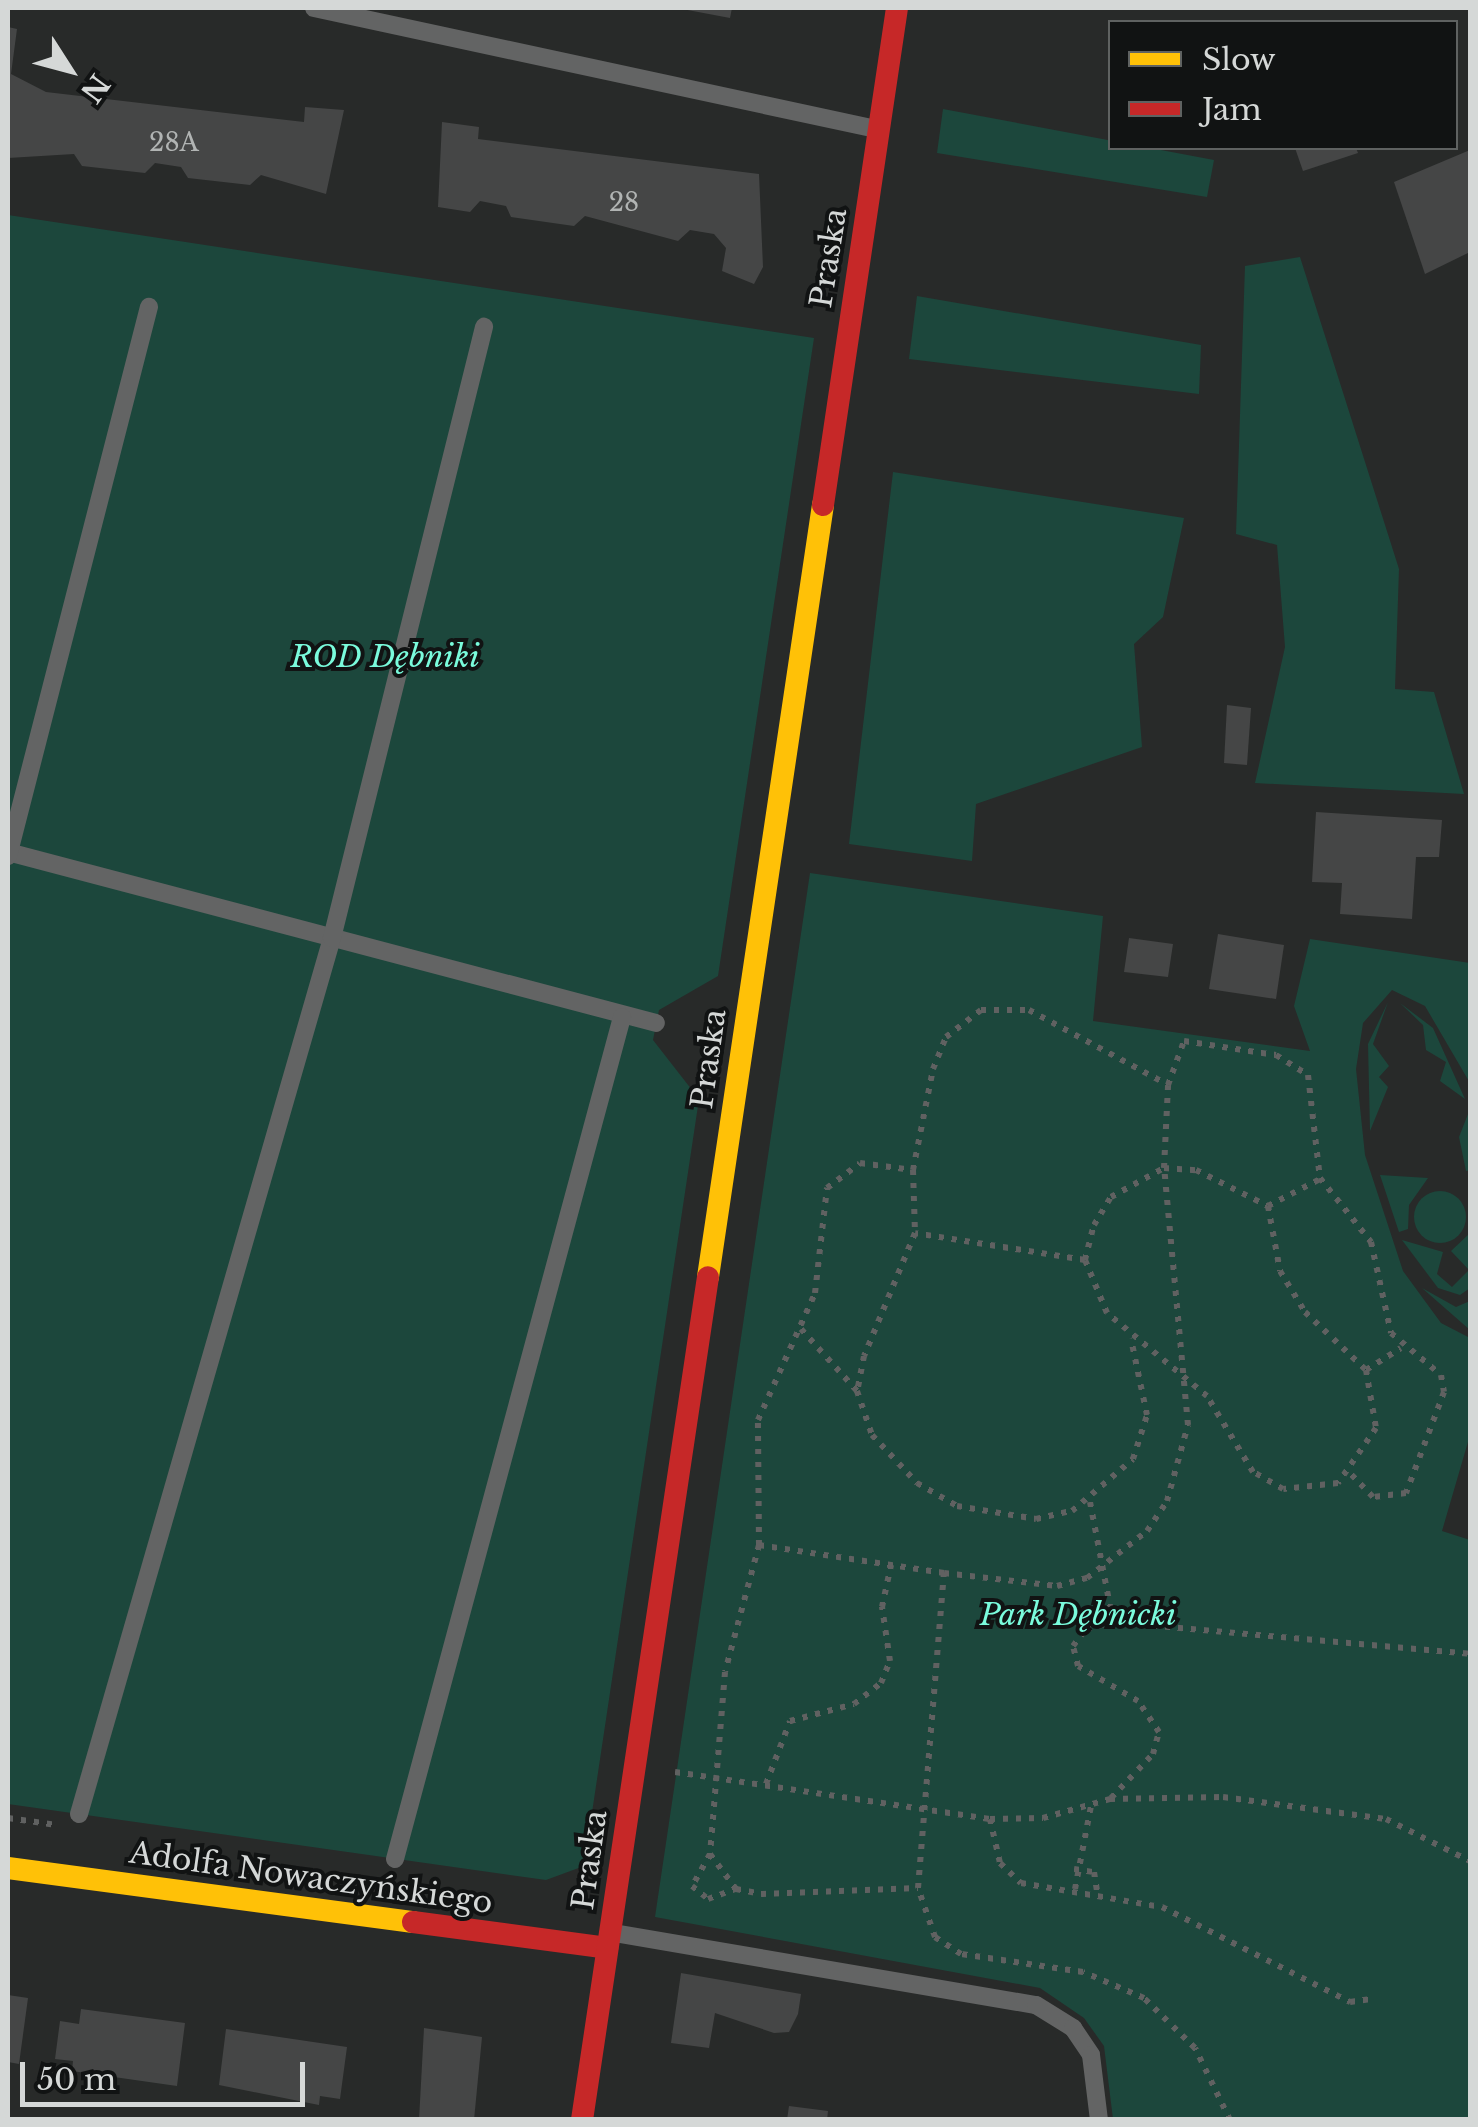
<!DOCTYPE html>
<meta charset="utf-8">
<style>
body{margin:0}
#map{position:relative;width:1478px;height:2127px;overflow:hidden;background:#282a29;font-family:"Libre Baskerville",serif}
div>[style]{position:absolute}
.green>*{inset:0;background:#1c473c}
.round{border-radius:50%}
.building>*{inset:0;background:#454646}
.path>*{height:6px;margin-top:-3px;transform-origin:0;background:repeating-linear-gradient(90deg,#606161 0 5px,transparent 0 13px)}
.lane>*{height:18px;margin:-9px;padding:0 9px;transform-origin:9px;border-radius:9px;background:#636464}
.slow>*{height:22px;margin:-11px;padding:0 11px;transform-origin:11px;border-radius:11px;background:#ffc107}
.jam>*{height:22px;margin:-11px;padding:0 11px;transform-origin:11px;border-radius:11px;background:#c62828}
span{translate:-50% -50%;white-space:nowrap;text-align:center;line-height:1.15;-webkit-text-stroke:8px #111313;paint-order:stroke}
.number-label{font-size:25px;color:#b1b4b3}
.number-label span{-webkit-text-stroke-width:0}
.street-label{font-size:30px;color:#d5d8d7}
.park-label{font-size:30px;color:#7afbdc;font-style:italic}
.frame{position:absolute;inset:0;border:10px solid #d5d8d7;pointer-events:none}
.legend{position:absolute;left:1108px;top:20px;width:350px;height:130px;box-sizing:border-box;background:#111313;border:2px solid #5f6261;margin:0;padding:12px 18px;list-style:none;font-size:30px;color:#d5d8d7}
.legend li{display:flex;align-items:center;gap:20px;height:50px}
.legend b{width:50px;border:2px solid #5f6261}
.north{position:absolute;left:20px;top:20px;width:100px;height:100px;-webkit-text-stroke:8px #111313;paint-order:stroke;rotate:126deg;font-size:28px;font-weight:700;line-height:40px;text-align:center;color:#d5d8d7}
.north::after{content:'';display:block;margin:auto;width:35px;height:45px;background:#d5d8d7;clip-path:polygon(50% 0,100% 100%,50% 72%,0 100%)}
.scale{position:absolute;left:20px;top:2062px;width:285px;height:45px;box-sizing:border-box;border:5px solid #d5d8d7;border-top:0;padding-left:12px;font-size:30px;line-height:35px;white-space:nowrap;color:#d5d8d7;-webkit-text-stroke:8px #111313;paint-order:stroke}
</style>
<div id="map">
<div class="green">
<div style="clip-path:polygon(943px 109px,1214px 160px,1207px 197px,937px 153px)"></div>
<div style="clip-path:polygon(8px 215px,814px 338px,718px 976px,659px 1010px,653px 1040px,699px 1099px,584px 1866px,546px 1880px,8px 1804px)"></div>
<div style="clip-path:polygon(1300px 257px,1399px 569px,1395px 689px,1434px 692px,1464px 794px,1255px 783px,1285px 647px,1277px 545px,1236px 534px,1245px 266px)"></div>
<div style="clip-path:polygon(917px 296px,1201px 345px,1199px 394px,909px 359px)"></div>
<div style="clip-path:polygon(893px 472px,1184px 518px,1163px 617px,1134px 644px,1142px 747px,976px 804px,972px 861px,849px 844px)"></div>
<div style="clip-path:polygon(810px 873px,1103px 916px,1093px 1021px,1310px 1051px,1294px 1006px,1310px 939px,1470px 963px,1470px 1083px,1425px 1006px,1392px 990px,1363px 1023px,1356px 1069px,1365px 1155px,1403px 1271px,1441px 1323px,1470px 1338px,1470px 1435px,1442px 1531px,1470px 1540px,1470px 2119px,1113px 2119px,1104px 2046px,1084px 2018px,1040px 1988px,655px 1917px)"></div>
<div style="clip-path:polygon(1388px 1002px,1373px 1044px,1389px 1066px,1379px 1077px,1388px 1087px,1370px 1131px,1368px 1044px)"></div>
<div style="clip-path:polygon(1400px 1003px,1433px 1028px,1465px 1099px,1440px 1081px,1446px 1062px,1426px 1050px,1423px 1025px)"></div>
<div style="clip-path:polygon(1470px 1109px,1470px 1170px,1466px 1171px,1459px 1137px)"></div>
<div style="clip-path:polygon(1380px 1175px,1428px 1178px,1409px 1205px,1408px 1229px,1399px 1232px)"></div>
<div class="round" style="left:1414px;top:1191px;width:52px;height:52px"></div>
<div style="clip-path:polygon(1470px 1233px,1470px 1288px,1460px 1295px,1438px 1288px,1402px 1240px,1443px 1252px,1437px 1274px,1452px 1287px,1469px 1270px,1451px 1251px)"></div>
<div style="clip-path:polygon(1422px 1288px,1456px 1307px,1470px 1301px,1470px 1330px)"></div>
</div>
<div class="building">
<div style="clip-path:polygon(677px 8px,732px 8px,730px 18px)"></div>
<div style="clip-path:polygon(8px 27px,17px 29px,11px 74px,46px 92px,304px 122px,305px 107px,344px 110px,326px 194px,261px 175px,250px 185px,188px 178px,181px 167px,155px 163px,145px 173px,82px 166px,74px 154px,8px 158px)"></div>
<div style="clip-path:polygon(442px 122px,479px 127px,478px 139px,759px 174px,763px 267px,754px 284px,722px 271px,726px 248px,714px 234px,690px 230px,678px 241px,585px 216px,574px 226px,511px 217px,506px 206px,480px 201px,470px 212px,438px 207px)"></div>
<div style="clip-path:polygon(1295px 148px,1356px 148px,1358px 153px,1303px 171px)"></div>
<div style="clip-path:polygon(1470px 150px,1470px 252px,1425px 274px,1394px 182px)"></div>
<div style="clip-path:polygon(1227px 705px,1251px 708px,1247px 765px,1224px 763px)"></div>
<div style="clip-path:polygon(1316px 812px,1442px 820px,1439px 857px,1416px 857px,1412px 919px,1340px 914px,1342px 883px,1312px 882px)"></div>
<div style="clip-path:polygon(1218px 934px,1284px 945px,1276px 999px,1209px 989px)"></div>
<div style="clip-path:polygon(1129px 938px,1173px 944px,1168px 977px,1124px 972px)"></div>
<div style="clip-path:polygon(681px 1973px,801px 1994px,798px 2014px,789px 2032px,774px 2033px,715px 2013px,709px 2048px,671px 2043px)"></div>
<div style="clip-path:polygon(8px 1995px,28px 1998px,19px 2064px,8px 2062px)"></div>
<div style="clip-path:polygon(81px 2009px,185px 2023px,177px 2086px,72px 2071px,73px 2061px,55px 2059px,60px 2021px,79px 2024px)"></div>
<div style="clip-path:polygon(424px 2028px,482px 2037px,474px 2120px,419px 2120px)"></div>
<div style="clip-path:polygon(226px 2029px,347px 2047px,340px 2099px,320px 2096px,319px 2105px,219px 2085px)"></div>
<div style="clip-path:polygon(789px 2106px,828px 2111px,827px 2120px,787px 2120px)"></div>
</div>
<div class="path">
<div style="left:1164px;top:1168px;width:32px;rotate:4deg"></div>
<div style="left:1196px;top:1170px;width:80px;rotate:26.6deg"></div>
<div style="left:1268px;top:1206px;width:66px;rotate:79.5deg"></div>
<div style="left:1280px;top:1271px;width:48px;rotate:58.6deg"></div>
<div style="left:1305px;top:1312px;width:84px;rotate:43.6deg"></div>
<div style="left:1366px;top:1370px;width:59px;rotate:80.2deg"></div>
<div style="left:1376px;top:1428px;width:67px;rotate:124.6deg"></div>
<div style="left:1338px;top:1483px;width:55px;rotate:173.8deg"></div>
<div style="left:1283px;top:1489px;width:34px;rotate:-150deg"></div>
<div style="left:1253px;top:1472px;width:89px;rotate:-121.2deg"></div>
<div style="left:1207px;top:1396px;width:130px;rotate:-140.3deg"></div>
<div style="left:1107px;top:1313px;width:57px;rotate:-112.5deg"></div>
<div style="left:1085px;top:1260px;width:36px;rotate:-76deg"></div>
<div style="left:1094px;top:1225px;width:33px;rotate:-59deg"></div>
<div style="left:1111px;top:1197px;width:60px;rotate:-28.7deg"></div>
<div style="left:913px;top:1170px;width:63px;rotate:88.2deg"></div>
<div style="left:1268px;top:1206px;width:59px;rotate:-27.4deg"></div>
<div style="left:1085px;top:1260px;width:172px;rotate:-171deg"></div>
<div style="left:915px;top:1233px;width:133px;rotate:112.5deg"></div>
<div style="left:864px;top:1356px;width:36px;rotate:101deg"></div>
<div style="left:857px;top:1391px;width:46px;rotate:71.2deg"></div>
<div style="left:872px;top:1435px;width:66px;rotate:46.8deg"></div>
<div style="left:917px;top:1483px;width:46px;rotate:29.9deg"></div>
<div style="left:957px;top:1506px;width:80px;rotate:9.3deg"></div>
<div style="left:1036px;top:1519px;width:37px;rotate:-13deg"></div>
<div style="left:1072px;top:1511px;width:80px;rotate:-40.4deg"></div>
<div style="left:1133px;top:1459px;width:46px;rotate:-72.3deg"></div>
<div style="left:1147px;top:1415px;width:78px;rotate:-101.9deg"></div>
<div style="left:801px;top:1329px;width:84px;rotate:47.9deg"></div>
<div style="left:1366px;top:1370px;width:41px;rotate:-32.2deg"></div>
<div style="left:1090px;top:1502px;width:122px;rotate:79.1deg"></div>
<div style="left:1113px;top:1622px;width:358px;rotate:5.1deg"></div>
<div style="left:759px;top:1545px;width:131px;rotate:105deg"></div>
<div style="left:725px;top:1672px;width:183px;rotate:94.7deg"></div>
<div style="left:710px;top:1854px;width:44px;rotate:53.4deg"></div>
<div style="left:736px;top:1889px;width:25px;rotate:11deg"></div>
<div style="left:761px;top:1894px;width:157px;rotate:-2.2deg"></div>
<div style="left:944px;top:1573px;width:187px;rotate:-171.4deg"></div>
<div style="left:759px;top:1545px;width:125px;rotate:-90.5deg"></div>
<div style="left:758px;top:1420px;width:139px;rotate:-65.8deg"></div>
<div style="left:815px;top:1293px;width:106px;rotate:-83.5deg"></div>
<div style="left:827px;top:1188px;width:41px;rotate:-37.1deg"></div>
<div style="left:860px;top:1163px;width:53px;rotate:7.5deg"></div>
<div style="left:913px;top:1170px;width:103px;rotate:-78.8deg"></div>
<div style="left:933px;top:1069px;width:35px;rotate:-68deg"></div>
<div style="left:946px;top:1037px;width:44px;rotate:-37.6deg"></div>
<div style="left:981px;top:1010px;width:48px"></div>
<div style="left:1029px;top:1010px;width:158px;rotate:28.3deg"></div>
<div style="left:675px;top:1772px;width:318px;rotate:8.5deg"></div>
<div style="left:990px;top:1819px;width:53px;rotate:-1.1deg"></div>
<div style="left:1043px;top:1818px;width:70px;rotate:-15.8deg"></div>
<div style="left:1110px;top:1799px;width:113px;rotate:-1deg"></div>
<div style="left:1223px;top:1797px;width:164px;rotate:7.7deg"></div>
<div style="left:1386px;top:1819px;width:94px;rotate:26.6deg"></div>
<div style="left:766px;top:1784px;width:67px;rotate:-69.1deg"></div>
<div style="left:790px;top:1721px;width:66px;rotate:-14.9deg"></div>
<div style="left:854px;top:1704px;width:34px;rotate:-38deg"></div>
<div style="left:881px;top:1683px;width:24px;rotate:-68deg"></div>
<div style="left:890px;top:1661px;width:55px;rotate:-98.4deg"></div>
<div style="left:882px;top:1607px;width:43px;rotate:-77.9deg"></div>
<div style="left:1111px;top:1798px;width:61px;rotate:-46.3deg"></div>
<div style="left:1153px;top:1754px;width:23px;rotate:-75deg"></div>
<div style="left:1159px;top:1732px;width:37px;rotate:-124deg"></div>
<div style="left:1138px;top:1701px;width:69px;rotate:-149.7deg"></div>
<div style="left:1078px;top:1666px;width:21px;rotate:-104deg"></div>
<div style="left:1073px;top:1646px;width:21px;rotate:-53deg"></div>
<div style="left:1086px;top:1629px;width:27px;rotate:-15deg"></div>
<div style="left:8px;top:1818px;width:49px;rotate:8.3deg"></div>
<div style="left:990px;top:1819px;width:45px;rotate:77.2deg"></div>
<div style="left:1000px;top:1863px;width:29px;rotate:44deg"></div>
<div style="left:1021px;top:1883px;width:143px;rotate:9.7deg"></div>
<div style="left:1162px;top:1907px;width:211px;rotate:26.8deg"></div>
<div style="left:1350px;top:2002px;width:21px;rotate:-8deg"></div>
<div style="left:710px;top:1854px;width:37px;rotate:119deg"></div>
<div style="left:692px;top:1886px;width:21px;rotate:39deg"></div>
<div style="left:708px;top:1899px;width:30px;rotate:-20deg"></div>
<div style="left:1074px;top:1869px;width:20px;rotate:9deg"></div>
<div style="left:1094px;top:1872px;width:20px;rotate:81deg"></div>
<div style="left:1075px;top:1889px;width:85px;rotate:-79.1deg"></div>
<div style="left:1230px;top:2120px;width:80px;rotate:-115.9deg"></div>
<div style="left:1195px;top:2048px;width:71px;rotate:-135.6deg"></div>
<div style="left:1144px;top:1998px;width:66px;rotate:-156.9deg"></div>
<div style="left:1083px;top:1972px;width:123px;rotate:-171.6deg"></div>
<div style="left:961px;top:1954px;width:31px;rotate:-147deg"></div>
<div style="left:935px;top:1937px;width:52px;rotate:-109.1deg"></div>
<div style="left:918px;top:1888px;width:316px;rotate:-85.3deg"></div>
<div style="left:944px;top:1573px;width:114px;rotate:6.6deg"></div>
<div style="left:1057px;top:1586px;width:31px;rotate:-15deg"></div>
<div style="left:1087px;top:1578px;width:76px;rotate:-38.1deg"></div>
<div style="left:1147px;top:1531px;width:36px;rotate:-56deg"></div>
<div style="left:1167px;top:1501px;width:79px;rotate:-74.6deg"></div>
<div style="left:1188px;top:1425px;width:258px;rotate:-95.3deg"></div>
<div style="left:1164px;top:1168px;width:83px;rotate:-87.2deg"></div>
<div style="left:1168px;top:1085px;width:47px;rotate:-70deg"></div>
<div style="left:1184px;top:1041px;width:93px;rotate:8.7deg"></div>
<div style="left:1276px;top:1055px;width:38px;rotate:32deg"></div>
<div style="left:1308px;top:1075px;width:104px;rotate:83.4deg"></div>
<div style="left:1320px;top:1178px;width:82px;rotate:51.4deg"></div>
<div style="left:1371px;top:1242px;width:93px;rotate:77.6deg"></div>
<div style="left:1391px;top:1333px;width:65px;rotate:40deg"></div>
<div style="left:1441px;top:1375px;width:17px;rotate:80deg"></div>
<div style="left:1444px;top:1392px;width:108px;rotate:110.6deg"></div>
<div style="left:1406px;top:1493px;width:33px;rotate:173deg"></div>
<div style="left:1373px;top:1497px;width:33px;rotate:-134deg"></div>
</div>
<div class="lane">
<div style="left:314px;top:8px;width:575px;rotate:12.15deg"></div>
<div style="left:8px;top:852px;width:670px;rotate:14.78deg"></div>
<div style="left:8px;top:856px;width:567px;rotate:-75.6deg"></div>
<div style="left:79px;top:1814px;width:912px;rotate:-73.89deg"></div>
<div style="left:332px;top:938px;width:630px;rotate:-76.03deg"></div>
<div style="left:395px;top:1859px;width:872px;rotate:-74.91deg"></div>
<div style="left:614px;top:1933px;width:428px;rotate:9.7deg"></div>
<div style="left:1036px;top:2005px;width:44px;rotate:31.9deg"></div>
<div style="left:1073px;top:2028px;width:32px;rotate:56deg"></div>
<div style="left:1091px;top:2055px;width:65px;rotate:83deg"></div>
</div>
<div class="slow">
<div style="left:708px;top:1277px;width:781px;rotate:-81.53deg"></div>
<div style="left:8px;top:1868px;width:409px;rotate:7.6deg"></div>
</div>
<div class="jam">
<div style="left:823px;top:505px;width:502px;rotate:-81.53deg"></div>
<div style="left:413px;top:1922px;width:196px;rotate:7.6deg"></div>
<div style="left:582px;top:2120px;width:852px;rotate:-81.5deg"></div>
</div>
<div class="number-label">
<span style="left:174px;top:143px">28A</span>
<span style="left:624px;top:203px">28</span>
</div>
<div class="street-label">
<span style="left:829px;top:258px;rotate:-81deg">Praska</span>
<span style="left:709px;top:1059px;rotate:-82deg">Praska</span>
<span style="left:590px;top:1860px;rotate:-82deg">Praska</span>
<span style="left:311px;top:1878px;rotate:8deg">Adolfa Nowaczyńskiego</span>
</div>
<div class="park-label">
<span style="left:385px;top:657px">ROD Dębniki</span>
<span style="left:1078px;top:1615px">Park Dębnicki</span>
</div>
<div class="frame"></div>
<ul class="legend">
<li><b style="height:12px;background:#ffc107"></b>Slow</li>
<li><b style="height:12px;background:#c62828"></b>Jam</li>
</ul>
<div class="north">N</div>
<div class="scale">50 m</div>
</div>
